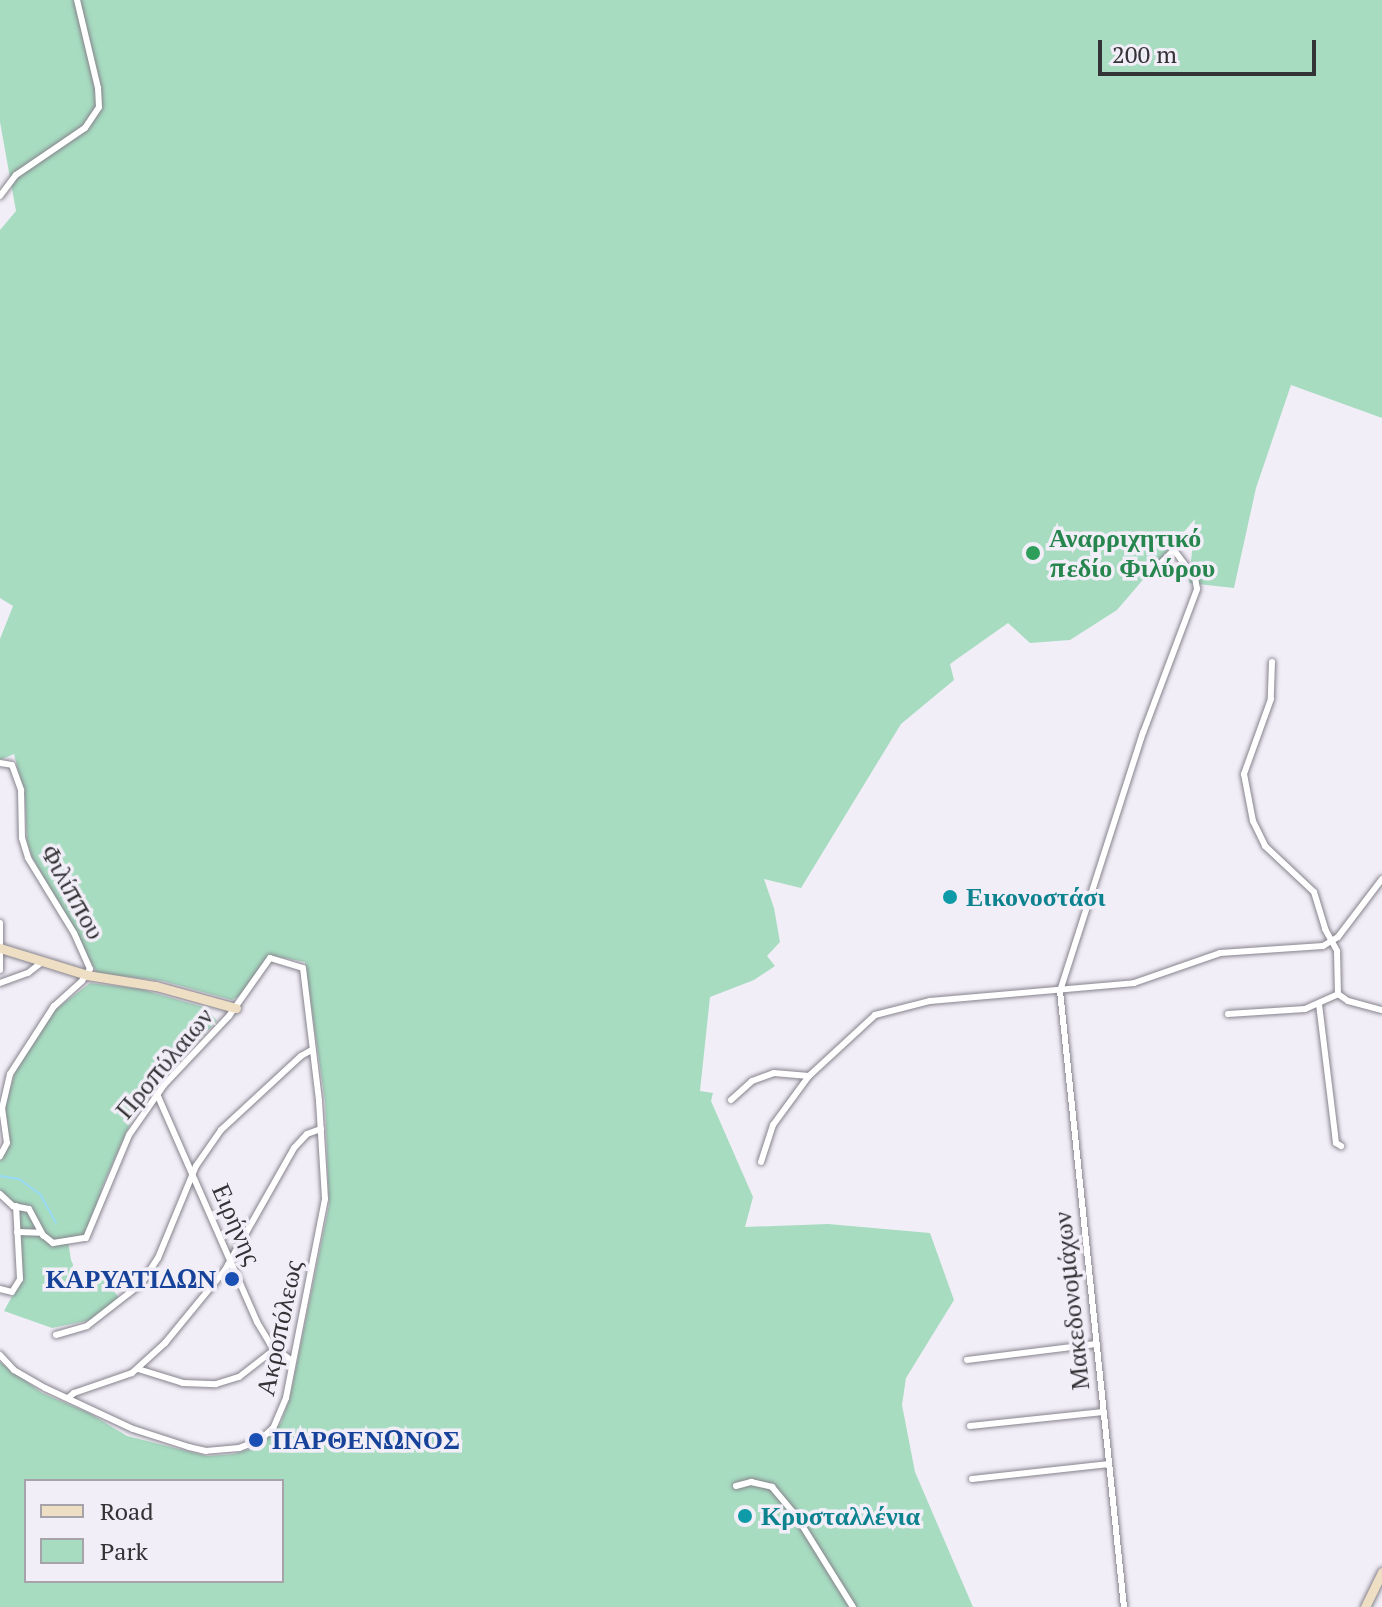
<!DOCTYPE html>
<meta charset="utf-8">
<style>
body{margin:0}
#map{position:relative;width:1382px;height:1607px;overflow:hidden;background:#f2eef8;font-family:"PT Serif",serif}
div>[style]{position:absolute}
.green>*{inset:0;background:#a7dcc1}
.stream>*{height:2px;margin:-1px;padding:0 1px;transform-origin:1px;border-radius:1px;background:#98d9f6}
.roads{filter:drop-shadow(0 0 2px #86838c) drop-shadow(0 0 2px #86838c)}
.street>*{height:6px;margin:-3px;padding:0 3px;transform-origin:3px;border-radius:3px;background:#fff}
.secondary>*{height:9px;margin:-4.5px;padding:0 4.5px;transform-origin:4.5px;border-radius:4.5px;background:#eedfc4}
.dots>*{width:22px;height:22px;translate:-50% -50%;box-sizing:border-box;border:4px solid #f2eef8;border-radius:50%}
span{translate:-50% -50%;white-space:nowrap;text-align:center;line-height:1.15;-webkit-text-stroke:7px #f2eef8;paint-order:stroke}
.leisure-label{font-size:26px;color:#27864d;font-weight:700}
.left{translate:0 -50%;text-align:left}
.street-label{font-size:26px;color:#343336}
.culture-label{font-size:26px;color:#0d838f;font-weight:700}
.transit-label{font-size:26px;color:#164399;font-weight:700}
.right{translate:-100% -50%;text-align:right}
.legend{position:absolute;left:24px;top:1479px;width:260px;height:104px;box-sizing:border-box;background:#f2eef8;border:2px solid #a6a3aa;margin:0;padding:10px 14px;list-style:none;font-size:24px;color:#343336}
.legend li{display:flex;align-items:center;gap:16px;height:40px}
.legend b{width:40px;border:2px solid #a6a3aa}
.scale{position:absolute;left:1098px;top:40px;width:218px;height:36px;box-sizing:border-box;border:4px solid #343336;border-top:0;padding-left:10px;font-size:24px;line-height:28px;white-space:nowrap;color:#343336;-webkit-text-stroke:6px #f2eef8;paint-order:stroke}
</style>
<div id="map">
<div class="green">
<div style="clip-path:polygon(evenodd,0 0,1382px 0,1382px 418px,1291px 385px,1256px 488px,1234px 588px,1189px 583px,1195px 519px,1117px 610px,1070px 640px,1030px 643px,1008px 623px,950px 664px,954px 680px,901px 724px,801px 888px,764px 879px,774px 908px,780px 942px,767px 956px,775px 966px,754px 980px,710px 997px,700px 1091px,713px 1093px,711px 1101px,753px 1197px,745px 1227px,828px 1224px,930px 1233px,954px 1300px,906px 1378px,902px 1405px,915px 1472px,973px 1607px,0 1607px,0 1362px,42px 1393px,89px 1413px,127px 1436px,207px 1456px,234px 1454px,258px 1446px,281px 1423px,290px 1397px,329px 1205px,325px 1102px,305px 962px,269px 955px,241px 995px,232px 1000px,163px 981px,97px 973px,32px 857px,27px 841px,25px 797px,14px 754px,0 760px,0 639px,13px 606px,0 598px,0 230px,16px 211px,0 122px,0 0,26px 1481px,282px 1481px,282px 1581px,26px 1581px,26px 1481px)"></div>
<div style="clip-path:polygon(90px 983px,140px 989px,207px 1008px,217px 1021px,157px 1084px,131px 1122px,103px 1185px,89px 1230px,83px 1237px,68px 1241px,71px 1260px,84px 1287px,105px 1279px,119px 1298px,91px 1320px,52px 1328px,4px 1311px,23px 1276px,18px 1210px,0 1191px,0 1161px,9px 1145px,5px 1106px,16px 1069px,55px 1010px)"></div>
</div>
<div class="stream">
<div style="left:0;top:1176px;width:19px;rotate:9deg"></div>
<div style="left:19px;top:1179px;width:26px;rotate:36deg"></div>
<div style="left:40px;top:1194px;width:33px;rotate:61deg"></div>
</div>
<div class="roads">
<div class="street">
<div style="left:0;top:196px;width:26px;rotate:-53deg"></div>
<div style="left:16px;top:175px;width:83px;rotate:-34.3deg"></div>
<div style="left:85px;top:128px;width:25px;rotate:-56deg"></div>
<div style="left:99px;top:107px;width:19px;rotate:-93deg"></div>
<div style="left:98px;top:88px;width:90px;rotate:-103.4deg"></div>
<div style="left:1272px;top:662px;width:37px;rotate:92deg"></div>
<div style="left:1271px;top:699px;width:80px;rotate:109.8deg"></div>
<div style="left:1244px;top:774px;width:48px;rotate:79.2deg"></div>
<div style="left:1253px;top:821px;width:28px;rotate:64deg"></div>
<div style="left:1265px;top:846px;width:67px;rotate:43.2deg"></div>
<div style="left:1314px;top:892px;width:39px;rotate:73deg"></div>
<div style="left:1325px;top:929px;width:25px;rotate:61deg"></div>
<div style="left:1337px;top:951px;width:43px;rotate:88.7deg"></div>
<div style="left:1338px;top:994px;width:12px;rotate:35deg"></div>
<div style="left:1348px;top:1001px;width:35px;rotate:15deg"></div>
<div style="left:0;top:763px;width:12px;rotate:9deg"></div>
<div style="left:12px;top:765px;width:27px;rotate:70deg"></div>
<div style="left:21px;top:790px;width:48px;rotate:88.8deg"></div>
<div style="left:22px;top:838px;width:21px;rotate:73deg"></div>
<div style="left:28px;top:858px;width:88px;rotate:58.5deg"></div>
<div style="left:74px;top:933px;width:39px;rotate:66deg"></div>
<div style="left:90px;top:969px;width:14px;rotate:124deg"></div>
<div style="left:82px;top:981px;width:38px;rotate:138deg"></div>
<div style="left:54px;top:1006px;width:81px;rotate:122.9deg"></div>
<div style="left:10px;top:1074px;width:35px;rotate:103deg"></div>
<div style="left:2px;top:1108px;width:35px;rotate:82deg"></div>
<div style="left:7px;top:1143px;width:15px;rotate:118deg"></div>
<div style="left:0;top:923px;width:47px;rotate:90deg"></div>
<div style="left:0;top:983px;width:30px;rotate:-20deg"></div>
<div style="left:28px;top:973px;width:16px;rotate:-38deg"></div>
<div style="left:1319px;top:1004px;width:132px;rotate:83deg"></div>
<div style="left:1335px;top:1135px;width:8px;rotate:83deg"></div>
<div style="left:1336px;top:1143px;width:6px;rotate:31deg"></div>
<div style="left:1228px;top:1014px;width:77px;rotate:-3.7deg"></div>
<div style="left:1305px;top:1009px;width:36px;rotate:-24deg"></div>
<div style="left:157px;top:1094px;width:249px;rotate:66.3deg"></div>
<div style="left:257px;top:1322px;width:26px;rotate:59deg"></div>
<div style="left:270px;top:1344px;width:28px;rotate:38deg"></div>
<div style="left:731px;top:1100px;width:28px;rotate:-42deg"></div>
<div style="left:752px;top:1081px;width:23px;rotate:-20deg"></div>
<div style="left:774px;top:1073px;width:35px;rotate:5deg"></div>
<div style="left:761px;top:1162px;width:39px;rotate:-72deg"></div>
<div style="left:773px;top:1125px;width:61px;rotate:-53.7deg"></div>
<div style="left:809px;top:1076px;width:90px;rotate:-42.7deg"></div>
<div style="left:875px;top:1015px;width:57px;rotate:-14.3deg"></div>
<div style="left:930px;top:1001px;width:205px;rotate:-5deg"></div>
<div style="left:1134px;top:983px;width:91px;rotate:-19.2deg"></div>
<div style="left:1220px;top:953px;width:103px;rotate:-3.9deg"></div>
<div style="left:1323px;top:946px;width:17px;rotate:-31deg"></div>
<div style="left:1338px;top:937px;width:73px;rotate:-52.8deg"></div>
<div style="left:0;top:1194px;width:18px;rotate:43deg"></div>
<div style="left:13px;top:1206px;width:16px;rotate:11deg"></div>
<div style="left:29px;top:1209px;width:30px;rotate:62deg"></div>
<div style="left:43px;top:1235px;width:13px;rotate:39deg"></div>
<div style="left:53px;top:1243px;width:33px;rotate:-9deg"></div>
<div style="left:86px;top:1238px;width:112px;rotate:-67.3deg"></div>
<div style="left:129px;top:1135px;width:61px;rotate:-55deg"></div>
<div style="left:164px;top:1085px;width:95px;rotate:-46.7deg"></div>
<div style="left:229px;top:1016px;width:71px;rotate:-54.7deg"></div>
<div style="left:270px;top:958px;width:34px;rotate:17deg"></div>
<div style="left:303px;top:968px;width:134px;rotate:83.1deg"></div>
<div style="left:319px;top:1101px;width:98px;rotate:86.5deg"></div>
<div style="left:325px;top:1199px;width:203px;rotate:101.1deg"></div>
<div style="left:286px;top:1398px;width:33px;rotate:113deg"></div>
<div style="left:273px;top:1428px;width:18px;rotate:137deg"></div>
<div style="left:260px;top:1440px;width:22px;rotate:159deg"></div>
<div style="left:239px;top:1448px;width:33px;rotate:175deg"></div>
<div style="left:206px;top:1451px;width:17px;rotate:-167deg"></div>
<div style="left:189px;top:1447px;width:59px;rotate:-162.2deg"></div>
<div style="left:133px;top:1429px;width:97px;rotate:-155deg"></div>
<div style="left:45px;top:1388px;width:36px;rotate:-150deg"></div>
<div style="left:14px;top:1370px;width:21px;rotate:-133deg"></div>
<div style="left:17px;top:1232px;width:24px;rotate:2deg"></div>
<div style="left:0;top:1289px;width:12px;rotate:14deg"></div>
<div style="left:12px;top:1292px;width:15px;rotate:-58deg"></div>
<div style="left:20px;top:1279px;width:73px;rotate:-93.1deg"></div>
<div style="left:56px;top:1335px;width:32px;rotate:-16deg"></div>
<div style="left:87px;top:1326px;width:68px;rotate:-37.9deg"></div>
<div style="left:141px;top:1284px;width:31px;rotate:-57deg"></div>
<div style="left:158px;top:1258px;width:100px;rotate:-67.6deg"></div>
<div style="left:196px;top:1166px;width:44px;rotate:-55.2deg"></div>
<div style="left:221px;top:1130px;width:109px;rotate:-42.8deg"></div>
<div style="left:301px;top:1056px;width:13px;rotate:-29deg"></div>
<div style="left:967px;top:1360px;width:130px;rotate:-7.1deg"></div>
<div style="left:138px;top:1369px;width:47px;rotate:17.3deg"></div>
<div style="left:183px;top:1383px;width:33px;rotate:2deg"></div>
<div style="left:216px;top:1384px;width:24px;rotate:-17deg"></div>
<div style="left:239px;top:1377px;width:46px;rotate:-37.9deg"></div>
<div style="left:68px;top:1398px;width:8px;rotate:-40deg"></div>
<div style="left:74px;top:1393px;width:61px;rotate:-19deg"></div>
<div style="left:132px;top:1373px;width:45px;rotate:-42.3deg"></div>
<div style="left:165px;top:1343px;width:94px;rotate:-50.6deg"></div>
<div style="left:225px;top:1270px;width:140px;rotate:-60.5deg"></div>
<div style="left:294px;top:1148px;width:19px;rotate:-47deg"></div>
<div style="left:307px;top:1134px;width:15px;rotate:-20deg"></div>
<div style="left:970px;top:1426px;width:134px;rotate:-6deg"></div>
<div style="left:972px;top:1479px;width:138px;rotate:-6.2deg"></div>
<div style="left:736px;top:1486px;width:16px;rotate:-15deg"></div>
<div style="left:751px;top:1482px;width:22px;rotate:13deg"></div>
<div style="left:772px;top:1487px;width:35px;rotate:50deg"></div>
<div style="left:795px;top:1514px;width:110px;rotate:58.1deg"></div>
<div style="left:1124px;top:1607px;width:619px;rotate:-95.93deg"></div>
<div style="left:1060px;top:991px;width:271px;rotate:-72.2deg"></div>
<div style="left:1143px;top:733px;width:154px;rotate:-69.4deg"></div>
<div style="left:1197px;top:589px;width:11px;rotate:-100deg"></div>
<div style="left:1195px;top:578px;width:35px;rotate:-127deg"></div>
<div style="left:1174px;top:550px;width:21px;rotate:135deg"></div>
</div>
<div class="secondary">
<div style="left:0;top:948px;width:91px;rotate:17.2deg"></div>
<div style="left:87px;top:975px;width:70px;rotate:9.1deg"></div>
<div style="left:156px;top:986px;width:83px;rotate:15.4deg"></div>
<div style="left:1365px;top:1607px;width:39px;rotate:-64deg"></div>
</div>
</div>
<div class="dots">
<div style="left:1033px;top:553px;background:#2e9e5b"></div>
<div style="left:950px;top:897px;background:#0f9aa8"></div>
<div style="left:232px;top:1279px;background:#1a4fb4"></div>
<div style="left:256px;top:1440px;background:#1a4fb4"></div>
<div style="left:745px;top:1516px;background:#0f9aa8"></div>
</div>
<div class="leisure-label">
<span class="left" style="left:1049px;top:553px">Αναρριχητικό<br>πεδίο Φιλύρου</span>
</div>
<div class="street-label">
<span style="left:73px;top:892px;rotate:61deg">Φιλίππου</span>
<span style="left:164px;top:1063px;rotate:-50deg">Προπύλαιων</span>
<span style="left:237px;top:1224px;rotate:66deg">Ειρήνης</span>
<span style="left:1071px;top:1301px;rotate:-96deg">Μακεδονομάχων</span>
<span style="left:279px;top:1328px;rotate:-78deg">Ακροπόλεως</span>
</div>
<div class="culture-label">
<span class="left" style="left:966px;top:897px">Εικονοστάσι</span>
<span class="left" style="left:761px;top:1516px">Κρυσταλλένια</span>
</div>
<div class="transit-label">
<span class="right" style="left:216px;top:1279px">ΚΑΡΥΑΤΙΔΩΝ</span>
<span class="left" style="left:272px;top:1440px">ΠΑΡΘΕΝΩΝΟΣ</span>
</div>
<ul class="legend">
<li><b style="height:10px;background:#eedfc4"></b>Road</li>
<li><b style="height:22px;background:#a7dcc1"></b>Park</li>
</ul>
<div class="scale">200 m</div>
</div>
